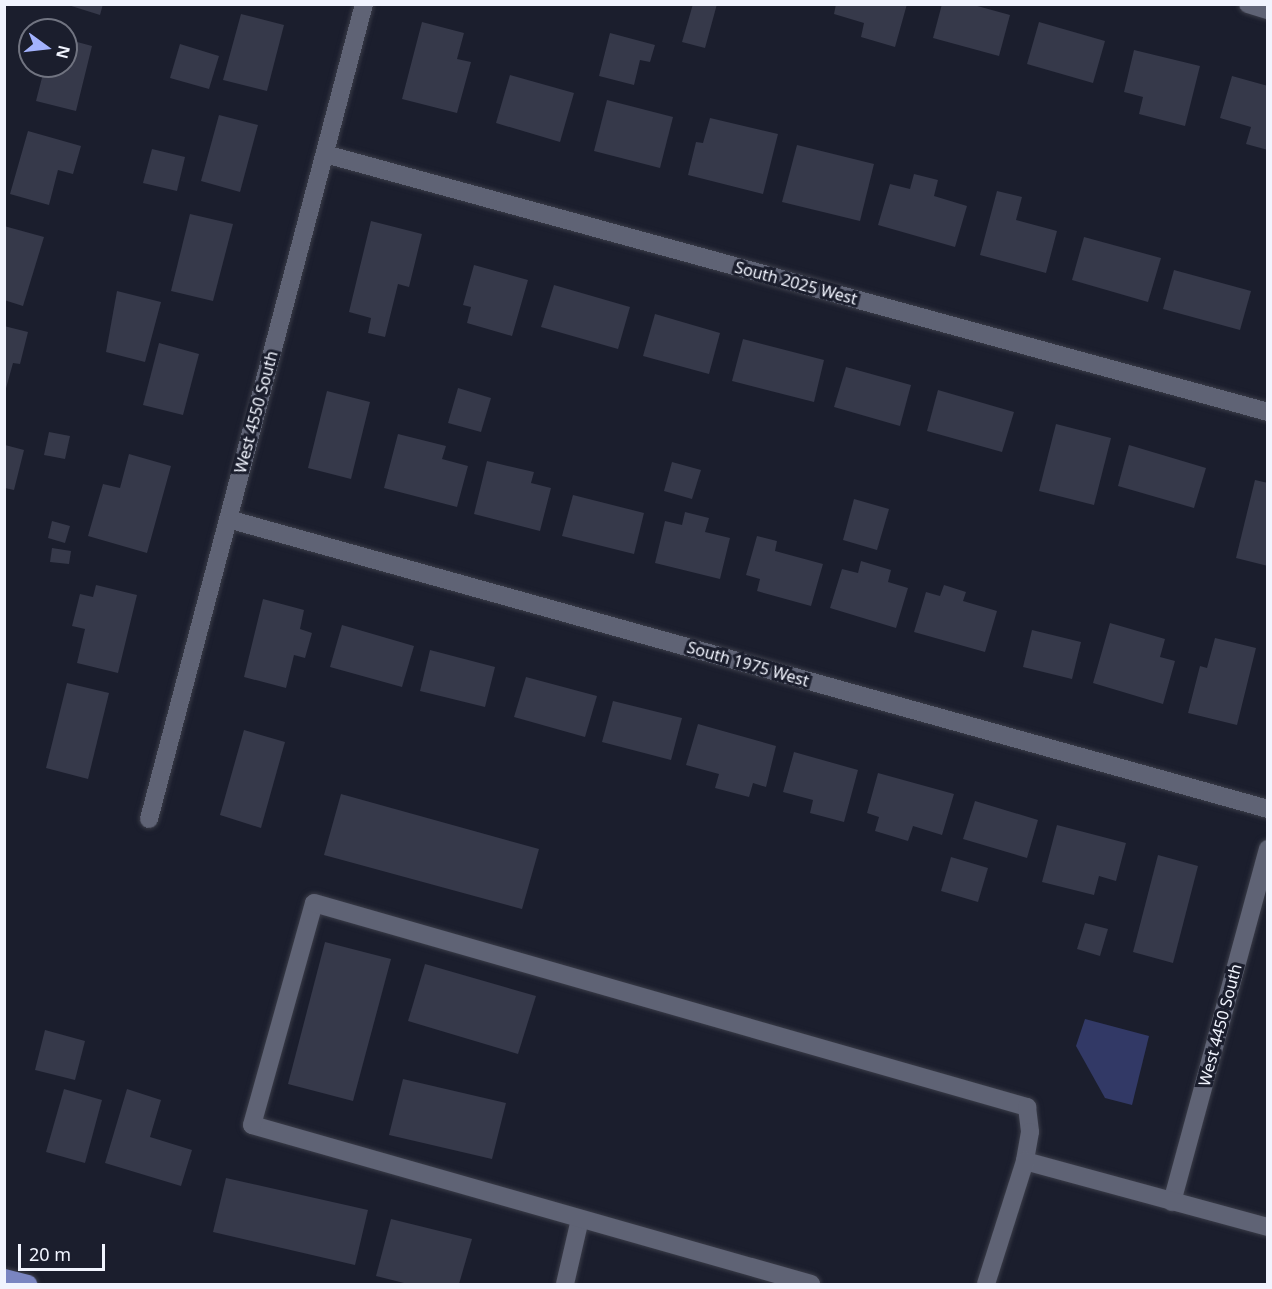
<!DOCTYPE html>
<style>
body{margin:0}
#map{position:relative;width:1272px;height:1289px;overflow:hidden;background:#1b1e2d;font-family:"Noto Sans",sans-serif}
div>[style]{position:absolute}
.green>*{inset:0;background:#323966}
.building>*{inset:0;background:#36394a}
.roads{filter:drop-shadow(0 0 2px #3a3c48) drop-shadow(0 0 2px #3a3c48)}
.minor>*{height:18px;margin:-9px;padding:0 9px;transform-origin:9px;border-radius:9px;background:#5f6375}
.major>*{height:18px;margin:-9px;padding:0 9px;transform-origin:9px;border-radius:9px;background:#7a85c1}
span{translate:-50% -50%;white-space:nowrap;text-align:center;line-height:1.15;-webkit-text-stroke:6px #1b1e2d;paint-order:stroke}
.street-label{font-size:16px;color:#f1f4fe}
.frame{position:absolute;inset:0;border:6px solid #f1f4fe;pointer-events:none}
.north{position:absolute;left:18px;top:18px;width:60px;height:60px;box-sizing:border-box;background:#1b1e2d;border:2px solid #717481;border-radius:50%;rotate:105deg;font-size:16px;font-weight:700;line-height:24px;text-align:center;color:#f1f4fe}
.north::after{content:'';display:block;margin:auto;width:21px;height:27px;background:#a3b2fd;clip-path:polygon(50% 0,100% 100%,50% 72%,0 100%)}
.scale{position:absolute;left:18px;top:1244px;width:87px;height:27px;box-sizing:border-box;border:3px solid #f1f4fe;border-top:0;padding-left:8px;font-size:18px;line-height:21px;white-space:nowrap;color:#f1f4fe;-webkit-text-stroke:4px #1b1e2d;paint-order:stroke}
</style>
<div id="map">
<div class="green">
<div style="clip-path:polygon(1085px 1019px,1149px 1036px,1132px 1105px,1105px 1098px,1076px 1046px)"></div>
</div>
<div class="building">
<div style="clip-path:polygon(65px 4px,103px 4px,100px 15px)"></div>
<div style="clip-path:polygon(693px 4px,717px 4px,705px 48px,682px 42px)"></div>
<div style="clip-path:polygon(836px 4px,907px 4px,895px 47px,861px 37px,864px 23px,834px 14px)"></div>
<div style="clip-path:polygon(942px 4px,970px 4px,1010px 15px,999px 56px,933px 38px)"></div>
<div style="clip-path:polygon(241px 14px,284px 25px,267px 91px,223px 80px)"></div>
<div style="clip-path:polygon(422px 22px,464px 33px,457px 59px,471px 62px,457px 113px,402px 99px)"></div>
<div style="clip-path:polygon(1039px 22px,1105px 41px,1093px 83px,1027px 64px)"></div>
<div style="clip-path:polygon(610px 33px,655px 45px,650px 62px,640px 60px,634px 85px,599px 76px)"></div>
<div style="clip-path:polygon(66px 39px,92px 46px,76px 111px,36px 101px,45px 66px,66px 66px)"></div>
<div style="clip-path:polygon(180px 44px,219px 56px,209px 89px,170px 78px)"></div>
<div style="clip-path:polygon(1134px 50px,1200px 66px,1185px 126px,1139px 114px,1143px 97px,1124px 92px)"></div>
<div style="clip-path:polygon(510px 75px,574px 93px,560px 142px,496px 123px)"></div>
<div style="clip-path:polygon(1232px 76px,1268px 86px,1268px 150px,1246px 144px,1251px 127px,1220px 118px)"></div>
<div style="clip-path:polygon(607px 100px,673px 117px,660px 168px,594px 151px)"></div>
<div style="clip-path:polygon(219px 115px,258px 125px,240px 192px,201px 181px)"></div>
<div style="clip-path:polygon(710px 118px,778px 134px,763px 194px,688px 175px,696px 142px,703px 143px)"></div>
<div style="clip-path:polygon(28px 131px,81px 146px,73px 174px,58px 170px,49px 205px,10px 194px)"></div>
<div style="clip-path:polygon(797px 145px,874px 164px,860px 221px,782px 202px)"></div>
<div style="clip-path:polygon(152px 149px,185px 157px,177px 191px,143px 183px)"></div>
<div style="clip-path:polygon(914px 174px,938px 180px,934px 196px,967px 206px,955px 247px,878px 225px,890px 184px,910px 189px)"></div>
<div style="clip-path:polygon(997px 191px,1022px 197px,1016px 220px,1057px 231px,1046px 273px,980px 255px)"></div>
<div style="clip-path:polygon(190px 214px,233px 224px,213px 301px,171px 291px)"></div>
<div style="clip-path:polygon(371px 221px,422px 234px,409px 287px,398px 284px,385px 337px,368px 333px,371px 318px,349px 312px)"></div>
<div style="clip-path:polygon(4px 226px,44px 237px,23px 306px,4px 300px)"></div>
<div style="clip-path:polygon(1084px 237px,1161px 258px,1148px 302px,1072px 280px)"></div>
<div style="clip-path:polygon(474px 265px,528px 280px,512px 336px,467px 323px,471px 307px,463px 305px)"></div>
<div style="clip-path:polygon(1174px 270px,1251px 291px,1240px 330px,1163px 309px)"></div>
<div style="clip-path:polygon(554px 285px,630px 307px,618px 349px,541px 327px)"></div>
<div style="clip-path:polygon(117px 291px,161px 302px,145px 362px,106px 352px)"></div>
<div style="clip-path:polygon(655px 314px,720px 333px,709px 374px,643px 356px)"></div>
<div style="clip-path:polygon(4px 326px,28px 332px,20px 364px,13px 363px,5px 392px)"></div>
<div style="clip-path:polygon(743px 339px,824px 360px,814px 402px,732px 381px)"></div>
<div style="clip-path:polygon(159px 343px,199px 354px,183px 415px,143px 405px)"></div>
<div style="clip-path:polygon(846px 367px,911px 385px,900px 426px,834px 407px)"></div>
<div style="clip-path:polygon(458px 388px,491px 398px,481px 432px,448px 423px)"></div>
<div style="clip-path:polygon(938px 390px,1014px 412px,1002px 452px,927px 431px)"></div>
<div style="clip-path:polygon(327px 391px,370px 402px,351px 479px,308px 468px)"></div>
<div style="clip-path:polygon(1056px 424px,1111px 438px,1094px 505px,1039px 491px)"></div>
<div style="clip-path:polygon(49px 432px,70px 436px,65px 459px,44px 455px)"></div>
<div style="clip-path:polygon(398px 434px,446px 446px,442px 459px,468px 466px,457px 507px,384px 488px)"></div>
<div style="clip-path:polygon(5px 445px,24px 450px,14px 490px,5px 488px)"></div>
<div style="clip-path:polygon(1129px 445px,1206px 468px,1194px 508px,1118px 486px)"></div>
<div style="clip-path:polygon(129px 454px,171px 466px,147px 553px,88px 536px,103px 484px,120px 488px)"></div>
<div style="clip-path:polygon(487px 461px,534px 472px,531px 483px,551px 488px,540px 531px,474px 514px)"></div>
<div style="clip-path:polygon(672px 462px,701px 470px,692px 499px,664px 491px)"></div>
<div style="clip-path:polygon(1255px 480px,1268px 483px,1268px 566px,1236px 558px)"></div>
<div style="clip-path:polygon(573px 495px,644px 513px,634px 554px,562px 536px)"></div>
<div style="clip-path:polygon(854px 499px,889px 509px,877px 550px,843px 540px)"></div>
<div style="clip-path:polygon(685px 512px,709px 518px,705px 532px,730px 538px,720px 579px,655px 563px,665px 521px,682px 525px)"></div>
<div style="clip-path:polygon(52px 521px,70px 526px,65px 543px,48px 538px)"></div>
<div style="clip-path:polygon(757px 536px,777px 541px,775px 551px,823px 564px,811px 606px,757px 591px,760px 579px,746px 575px)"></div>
<div style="clip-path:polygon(52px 548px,71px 551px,69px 564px,50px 562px)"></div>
<div style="clip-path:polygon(861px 561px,891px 570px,888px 582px,908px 588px,896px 628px,830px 608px,842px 569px,858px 573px)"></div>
<div style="clip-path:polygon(96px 585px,137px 595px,118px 673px,77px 663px,85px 629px,72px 626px,80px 594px,93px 597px)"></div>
<div style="clip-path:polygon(944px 585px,966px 592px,963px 601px,997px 611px,985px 652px,914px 632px,926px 592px,940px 596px)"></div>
<div style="clip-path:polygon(263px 599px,304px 610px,300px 629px,312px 633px,305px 658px,294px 655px,286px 688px,244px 677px)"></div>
<div style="clip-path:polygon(1110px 623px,1165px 639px,1160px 657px,1175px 661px,1163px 704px,1093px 683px)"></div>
<div style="clip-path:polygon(342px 625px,414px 646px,402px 687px,330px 667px)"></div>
<div style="clip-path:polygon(1032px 630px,1081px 642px,1072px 679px,1023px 667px)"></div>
<div style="clip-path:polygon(1215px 638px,1256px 648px,1237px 725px,1188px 713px,1200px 666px,1207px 668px)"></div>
<div style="clip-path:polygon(430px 650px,495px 667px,485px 707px,420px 691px)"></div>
<div style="clip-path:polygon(526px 677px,597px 696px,585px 737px,514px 717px)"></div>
<div style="clip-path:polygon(67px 683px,109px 693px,88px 779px,46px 768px)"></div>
<div style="clip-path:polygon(613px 701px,682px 718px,671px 760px,602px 742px)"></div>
<div style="clip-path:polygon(698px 724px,776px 746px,766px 787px,753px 783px,749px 797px,715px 788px,719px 774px,686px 765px)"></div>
<div style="clip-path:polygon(244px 730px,285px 742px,261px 828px,220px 815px)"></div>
<div style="clip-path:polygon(794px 752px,858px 770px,844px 822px,810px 813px,813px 800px,783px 792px)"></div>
<div style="clip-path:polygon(878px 773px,954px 794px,942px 835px,913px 826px,908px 841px,875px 831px,879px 817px,867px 813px)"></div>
<div style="clip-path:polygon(341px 794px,539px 849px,522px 909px,324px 855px)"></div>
<div style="clip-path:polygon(975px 801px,1038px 820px,1027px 858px,963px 839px)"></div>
<div style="clip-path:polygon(1057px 825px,1126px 843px,1116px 881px,1099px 876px,1094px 895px,1042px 882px)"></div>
<div style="clip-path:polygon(1158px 855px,1198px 866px,1173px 963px,1133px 952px)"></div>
<div style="clip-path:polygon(951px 857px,988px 868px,978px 902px,941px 891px)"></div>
<div style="clip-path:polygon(1085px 923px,1108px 929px,1100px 956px,1077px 949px)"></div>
<div style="clip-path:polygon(325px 942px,391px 959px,353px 1101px,288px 1084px)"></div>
<div style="clip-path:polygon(425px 964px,536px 996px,518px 1054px,408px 1021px)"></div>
<div style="clip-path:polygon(45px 1030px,85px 1041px,75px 1080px,35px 1070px)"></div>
<div style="clip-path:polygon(403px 1079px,506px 1103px,492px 1159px,389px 1135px)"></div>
<div style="clip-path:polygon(64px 1089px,102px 1100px,85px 1163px,46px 1152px)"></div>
<div style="clip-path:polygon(127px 1089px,161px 1100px,150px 1137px,192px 1150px,181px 1186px,105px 1163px)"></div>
<div style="clip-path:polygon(226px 1178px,368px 1210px,355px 1265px,213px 1232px)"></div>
<div style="clip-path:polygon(391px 1219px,472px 1239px,459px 1284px,408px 1284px,376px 1276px)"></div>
</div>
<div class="roads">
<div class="minor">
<div style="left:1248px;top:4px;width:21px;rotate:17deg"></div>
<div style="left:325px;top:154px;width:978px;rotate:15.3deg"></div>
<div style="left:228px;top:519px;width:1080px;rotate:15.58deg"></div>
<div style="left:149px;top:819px;width:843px;rotate:-75.22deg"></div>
<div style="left:1172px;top:1202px;width:366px;rotate:-74.8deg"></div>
<div style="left:565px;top:1284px;width:67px;rotate:-77deg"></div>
<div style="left:811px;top:1284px;width:581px;rotate:-164.12deg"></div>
<div style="left:252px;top:1125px;width:230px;rotate:-74.4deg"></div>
<div style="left:314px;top:903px;width:742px;rotate:15.97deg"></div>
<div style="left:1027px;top:1107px;width:25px;rotate:83deg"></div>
<div style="left:1030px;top:1132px;width:29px;rotate:100deg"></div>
<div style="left:1025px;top:1161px;width:252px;rotate:15.2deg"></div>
<div style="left:986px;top:1284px;width:129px;rotate:-72.4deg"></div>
</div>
<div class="major">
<div style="left:4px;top:1278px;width:25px;rotate:14deg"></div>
</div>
</div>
<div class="street-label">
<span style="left:796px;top:283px;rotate:15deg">South 2025 West</span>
<span style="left:256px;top:412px;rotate:-75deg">West 4550 South</span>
<span style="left:748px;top:664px;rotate:16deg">South 1975 West</span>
<span style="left:1220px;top:1025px;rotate:-75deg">West 4450 South</span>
</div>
<div class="frame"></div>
<div class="north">N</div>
<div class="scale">20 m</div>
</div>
